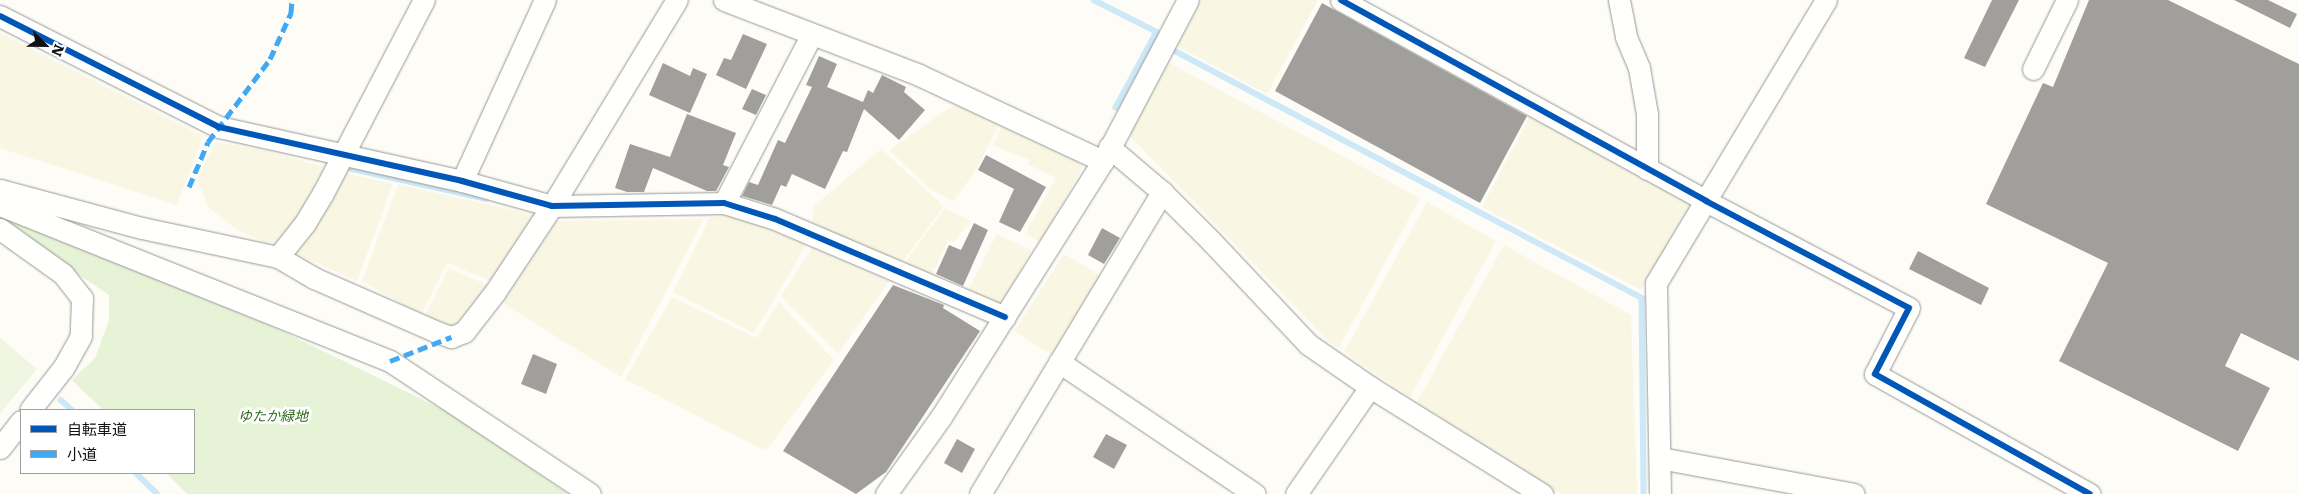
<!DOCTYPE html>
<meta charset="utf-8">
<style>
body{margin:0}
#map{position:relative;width:2299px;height:494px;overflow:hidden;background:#fdfcf7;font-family:Literata,"Noto Sans JP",serif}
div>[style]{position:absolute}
.farmland>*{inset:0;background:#f9f7e4}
.green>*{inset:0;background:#e7f3d7}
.pitch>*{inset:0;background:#f0f6e1}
.stream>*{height:5.5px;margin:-2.75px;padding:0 2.75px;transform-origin:2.75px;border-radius:2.75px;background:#cde8f7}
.building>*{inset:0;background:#a19f9c}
.roads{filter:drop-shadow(0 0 1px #979795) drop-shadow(0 0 1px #979795)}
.minor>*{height:21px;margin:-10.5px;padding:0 10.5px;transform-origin:10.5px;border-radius:10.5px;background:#fffffe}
.quiet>*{height:5px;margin-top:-2.5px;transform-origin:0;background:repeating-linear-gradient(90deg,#3fa9f5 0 10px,transparent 0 15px)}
.cycleway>*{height:6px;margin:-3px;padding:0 3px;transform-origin:3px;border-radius:3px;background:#0057b8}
span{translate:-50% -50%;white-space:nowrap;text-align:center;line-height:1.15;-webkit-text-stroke:5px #fff;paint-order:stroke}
.park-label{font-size:14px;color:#2f6b1f;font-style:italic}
.legend{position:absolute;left:20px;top:409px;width:175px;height:65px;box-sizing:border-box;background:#fff;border:1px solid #a0a0a0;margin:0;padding:6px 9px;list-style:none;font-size:15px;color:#111}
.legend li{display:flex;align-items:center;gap:10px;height:25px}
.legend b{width:25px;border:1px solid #a0a0a0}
.north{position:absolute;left:20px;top:20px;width:50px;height:50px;-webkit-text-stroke:4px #fff;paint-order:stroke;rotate:113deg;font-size:14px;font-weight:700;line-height:20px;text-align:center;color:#111}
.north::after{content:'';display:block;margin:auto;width:18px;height:22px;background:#111;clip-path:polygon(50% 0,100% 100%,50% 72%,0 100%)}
</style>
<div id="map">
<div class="farmland">
<div style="clip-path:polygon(1202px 0,1318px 0,1267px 94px,1177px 46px)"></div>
<div style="clip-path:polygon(0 33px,203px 136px,177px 205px,0 148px)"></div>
<div style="clip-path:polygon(1168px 62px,1420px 198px,1339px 348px,1330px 343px,1128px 134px)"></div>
<div style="clip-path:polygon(955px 104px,999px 125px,977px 168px,953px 202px,928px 187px,889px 150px)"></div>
<div style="clip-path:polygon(1531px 114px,1692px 201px,1641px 290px,1482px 207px)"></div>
<div style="clip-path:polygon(1001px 126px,1078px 161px,1082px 168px,1041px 242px,1025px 234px,1056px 178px,1028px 164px,1030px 160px,993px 145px)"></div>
<div style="clip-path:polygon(215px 142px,268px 151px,324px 167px,294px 223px,278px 241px,266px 243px,237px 230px,208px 207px,197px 179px)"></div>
<div style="clip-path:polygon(881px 149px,944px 206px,900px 265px,811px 229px,814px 206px)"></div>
<div style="clip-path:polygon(345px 173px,393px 184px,357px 281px,294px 253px)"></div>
<div style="clip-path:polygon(398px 184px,534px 215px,491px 281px,447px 263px,421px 315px,362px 281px)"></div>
<div style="clip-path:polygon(1427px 202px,1496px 241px,1410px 397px,1344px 352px)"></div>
<div style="clip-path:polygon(945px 208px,971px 221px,953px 243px,948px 241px,930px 279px,903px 265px)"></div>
<div style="clip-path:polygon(737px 216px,806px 245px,754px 333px,673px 292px,710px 217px)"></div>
<div style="clip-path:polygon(704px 219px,621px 377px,501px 302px,551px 221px)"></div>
<div style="clip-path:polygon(997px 234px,1031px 250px,1004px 301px,991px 306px,966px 294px)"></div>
<div style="clip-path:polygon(1504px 245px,1631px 315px,1637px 494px,1561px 494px,1417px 402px)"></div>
<div style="clip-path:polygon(812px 248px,889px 281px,838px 354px,781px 296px)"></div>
<div style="clip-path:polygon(1064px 254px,1102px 276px,1054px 356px,1014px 331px)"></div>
<div style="clip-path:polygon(449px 268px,489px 286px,453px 329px,424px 318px)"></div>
<div style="clip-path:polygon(672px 297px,756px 338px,779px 302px,834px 360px,766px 451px,625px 379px)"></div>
</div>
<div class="green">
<div style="clip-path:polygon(0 214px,278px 329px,450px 413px,568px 494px,187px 494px,166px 473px,194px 473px,194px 410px,103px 410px,72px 380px,95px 358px,109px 320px,109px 295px,54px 258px)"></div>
</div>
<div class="pitch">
<div style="clip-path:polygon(0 338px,37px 369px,0 413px)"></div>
</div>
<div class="stream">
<div style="left:1094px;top:0;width:71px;rotate:26.9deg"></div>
<div style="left:1157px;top:32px;width:86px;rotate:118.3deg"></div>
<div style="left:1173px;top:50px;width:531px;rotate:27.87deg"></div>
<div style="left:1642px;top:298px;width:196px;rotate:89.4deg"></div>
<div style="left:348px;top:168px;width:142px;rotate:12.6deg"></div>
<div style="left:61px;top:400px;width:15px;rotate:42deg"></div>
<div style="left:136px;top:473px;width:30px;rotate:44deg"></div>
</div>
<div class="building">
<div style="clip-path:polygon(1992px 0,2019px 0,1985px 67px,1964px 58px)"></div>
<div style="clip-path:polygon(2089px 0,2168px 0,2299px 64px,2299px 361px,2241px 333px,2225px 366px,2270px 388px,2238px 451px,2059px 361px,2108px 263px,1986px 204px,2043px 83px,2053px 87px)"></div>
<div style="clip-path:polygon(2234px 0,2268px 0,2297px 14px,2290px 28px)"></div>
<div style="clip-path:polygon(1322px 3px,1527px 116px,1480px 203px,1275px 91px)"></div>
<div style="clip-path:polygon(743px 34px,767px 44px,746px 89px,716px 75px,724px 58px,731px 60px)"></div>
<div style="clip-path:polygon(819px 56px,837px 64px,827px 87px,863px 102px,868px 90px,873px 93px,882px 75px,906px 87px,904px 92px,925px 110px,899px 140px,864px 109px,847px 152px,843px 151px,825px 189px,792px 174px,786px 187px,781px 185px,772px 205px,742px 196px,749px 182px,758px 185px,778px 140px,785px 143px,812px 87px,806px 85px)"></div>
<div style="clip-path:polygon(663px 63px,690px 76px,693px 68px,707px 74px,690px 113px,649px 95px)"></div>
<div style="clip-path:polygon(752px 89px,766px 95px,756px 115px,742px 109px)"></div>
<div style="clip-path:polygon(687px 114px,736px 133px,723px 165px,729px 167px,716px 191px,707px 191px,653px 168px,644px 192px,627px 192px,615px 188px,630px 144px,670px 157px)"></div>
<div style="clip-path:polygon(986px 155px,1046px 187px,1020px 232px,999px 222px,1014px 189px,978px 170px)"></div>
<div style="clip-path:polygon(974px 223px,988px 230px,963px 286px,936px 274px,949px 245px,961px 250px)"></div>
<div style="clip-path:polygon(1102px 228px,1120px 238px,1104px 264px,1088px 255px)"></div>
<div style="clip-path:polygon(1918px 251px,1989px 288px,1981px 305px,1909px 269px)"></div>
<div style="clip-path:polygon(893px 285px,944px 305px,943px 308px,980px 331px,886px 472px,856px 494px,783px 451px)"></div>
<div style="clip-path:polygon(533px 354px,557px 364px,546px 394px,521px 384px)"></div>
<div style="clip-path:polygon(1106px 434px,1127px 445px,1114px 469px,1093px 457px)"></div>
<div style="clip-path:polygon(957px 439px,975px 449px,962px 473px,944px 463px)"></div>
</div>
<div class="roads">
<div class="minor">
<div style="left:724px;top:0;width:209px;rotate:21deg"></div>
<div style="left:919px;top:75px;width:203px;rotate:25.1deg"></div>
<div style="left:1341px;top:0;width:417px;rotate:28.8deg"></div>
<div style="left:1706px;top:201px;width:229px;rotate:27.8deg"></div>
<div style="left:1909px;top:308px;width:74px;rotate:117.3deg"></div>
<div style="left:1875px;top:374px;width:246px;rotate:29.2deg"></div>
<div style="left:1619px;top:0;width:38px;rotate:79deg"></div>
<div style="left:1626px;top:37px;width:34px;rotate:67deg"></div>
<div style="left:1639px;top:68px;width:47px;rotate:80.1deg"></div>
<div style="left:1647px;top:114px;width:55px;rotate:90deg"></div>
<div style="left:0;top:16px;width:246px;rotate:26.9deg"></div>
<div style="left:219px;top:127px;width:249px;rotate:12.5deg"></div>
<div style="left:462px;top:181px;width:93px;rotate:15.5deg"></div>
<div style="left:552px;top:206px;width:172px;rotate:-1deg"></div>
<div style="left:724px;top:203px;width:53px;rotate:17.4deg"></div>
<div style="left:775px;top:219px;width:250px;rotate:23.1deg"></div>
<div style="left:2033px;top:69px;width:77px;rotate:-63.8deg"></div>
<div style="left:1109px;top:147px;width:70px;rotate:40.3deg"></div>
<div style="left:1162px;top:192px;width:69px;rotate:45deg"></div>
<div style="left:1211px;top:241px;width:141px;rotate:46.7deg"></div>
<div style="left:1308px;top:344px;width:75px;rotate:34.7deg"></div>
<div style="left:1370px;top:387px;width:203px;rotate:31.9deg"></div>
<div style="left:462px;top:181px;width:199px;rotate:-65.4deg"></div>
<div style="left:0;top:190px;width:147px;rotate:15deg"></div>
<div style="left:142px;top:228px;width:139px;rotate:12deg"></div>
<div style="left:278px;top:257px;width:43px;rotate:-51.5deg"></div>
<div style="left:305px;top:223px;width:35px;rotate:-59deg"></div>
<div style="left:323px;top:193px;width:218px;rotate:-62.4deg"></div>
<div style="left:724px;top:203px;width:188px;rotate:-62.5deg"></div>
<div style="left:0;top:205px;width:420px;rotate:21.8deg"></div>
<div style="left:390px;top:361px;width:240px;rotate:33.6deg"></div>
<div style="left:0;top:229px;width:77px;rotate:35.5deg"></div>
<div style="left:63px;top:274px;width:31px;rotate:52deg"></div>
<div style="left:82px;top:298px;width:38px;rotate:92deg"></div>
<div style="left:81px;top:336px;width:37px;rotate:119deg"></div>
<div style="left:63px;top:368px;width:53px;rotate:128.2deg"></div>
<div style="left:278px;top:257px;width:42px;rotate:30.3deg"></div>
<div style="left:314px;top:278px;width:134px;rotate:23.7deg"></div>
<div style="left:437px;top:332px;width:15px;rotate:20deg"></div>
<div style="left:451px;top:337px;width:14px;rotate:-21deg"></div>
<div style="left:464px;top:332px;width:51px;rotate:-52.2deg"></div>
<div style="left:495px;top:292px;width:103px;rotate:-56.5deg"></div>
<div style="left:552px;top:206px;width:241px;rotate:-58.8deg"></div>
<div style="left:1059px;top:362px;width:236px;rotate:34deg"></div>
<div style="left:0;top:448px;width:34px;rotate:-52deg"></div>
<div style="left:1660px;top:458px;width:197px;rotate:10.5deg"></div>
<div style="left:886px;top:494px;width:95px;rotate:-54.5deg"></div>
<div style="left:941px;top:417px;width:303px;rotate:-57.7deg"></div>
<div style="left:1103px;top:161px;width:182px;rotate:-62.2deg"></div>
<div style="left:980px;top:494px;width:353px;rotate:-58.9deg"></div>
<div style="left:1296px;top:494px;width:130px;rotate:-55.3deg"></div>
<div style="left:1660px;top:494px;width:211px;rotate:-91.1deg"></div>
<div style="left:1656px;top:283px;width:330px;rotate:-59deg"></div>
</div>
</div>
<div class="quiet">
<div style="left:189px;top:187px;width:49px;rotate:-67.1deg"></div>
<div style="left:208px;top:142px;width:104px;rotate:-53.2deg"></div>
<div style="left:270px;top:59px;width:51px;rotate:-65.5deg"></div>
<div style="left:291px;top:13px;width:13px;rotate:-86deg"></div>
<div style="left:390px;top:361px;width:66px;rotate:-21.5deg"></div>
</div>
<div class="cycleway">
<div style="left:1341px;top:0;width:417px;rotate:28.8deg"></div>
<div style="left:1706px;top:201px;width:229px;rotate:27.8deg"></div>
<div style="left:1909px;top:308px;width:74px;rotate:117.3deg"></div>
<div style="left:1875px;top:374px;width:246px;rotate:29.2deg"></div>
<div style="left:0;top:16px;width:246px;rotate:26.9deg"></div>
<div style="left:219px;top:127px;width:249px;rotate:12.5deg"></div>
<div style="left:462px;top:181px;width:93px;rotate:15.5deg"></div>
<div style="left:552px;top:206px;width:172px;rotate:-1deg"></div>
<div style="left:724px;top:203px;width:53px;rotate:17.4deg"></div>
<div style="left:775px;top:219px;width:250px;rotate:23.1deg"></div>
</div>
<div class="park-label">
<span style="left:273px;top:415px">ゆたか緑地</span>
</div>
<ul class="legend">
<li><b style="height:6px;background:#0057b8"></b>自転車道</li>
<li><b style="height:6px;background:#3fa9f5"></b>小道</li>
</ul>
<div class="north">N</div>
</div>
